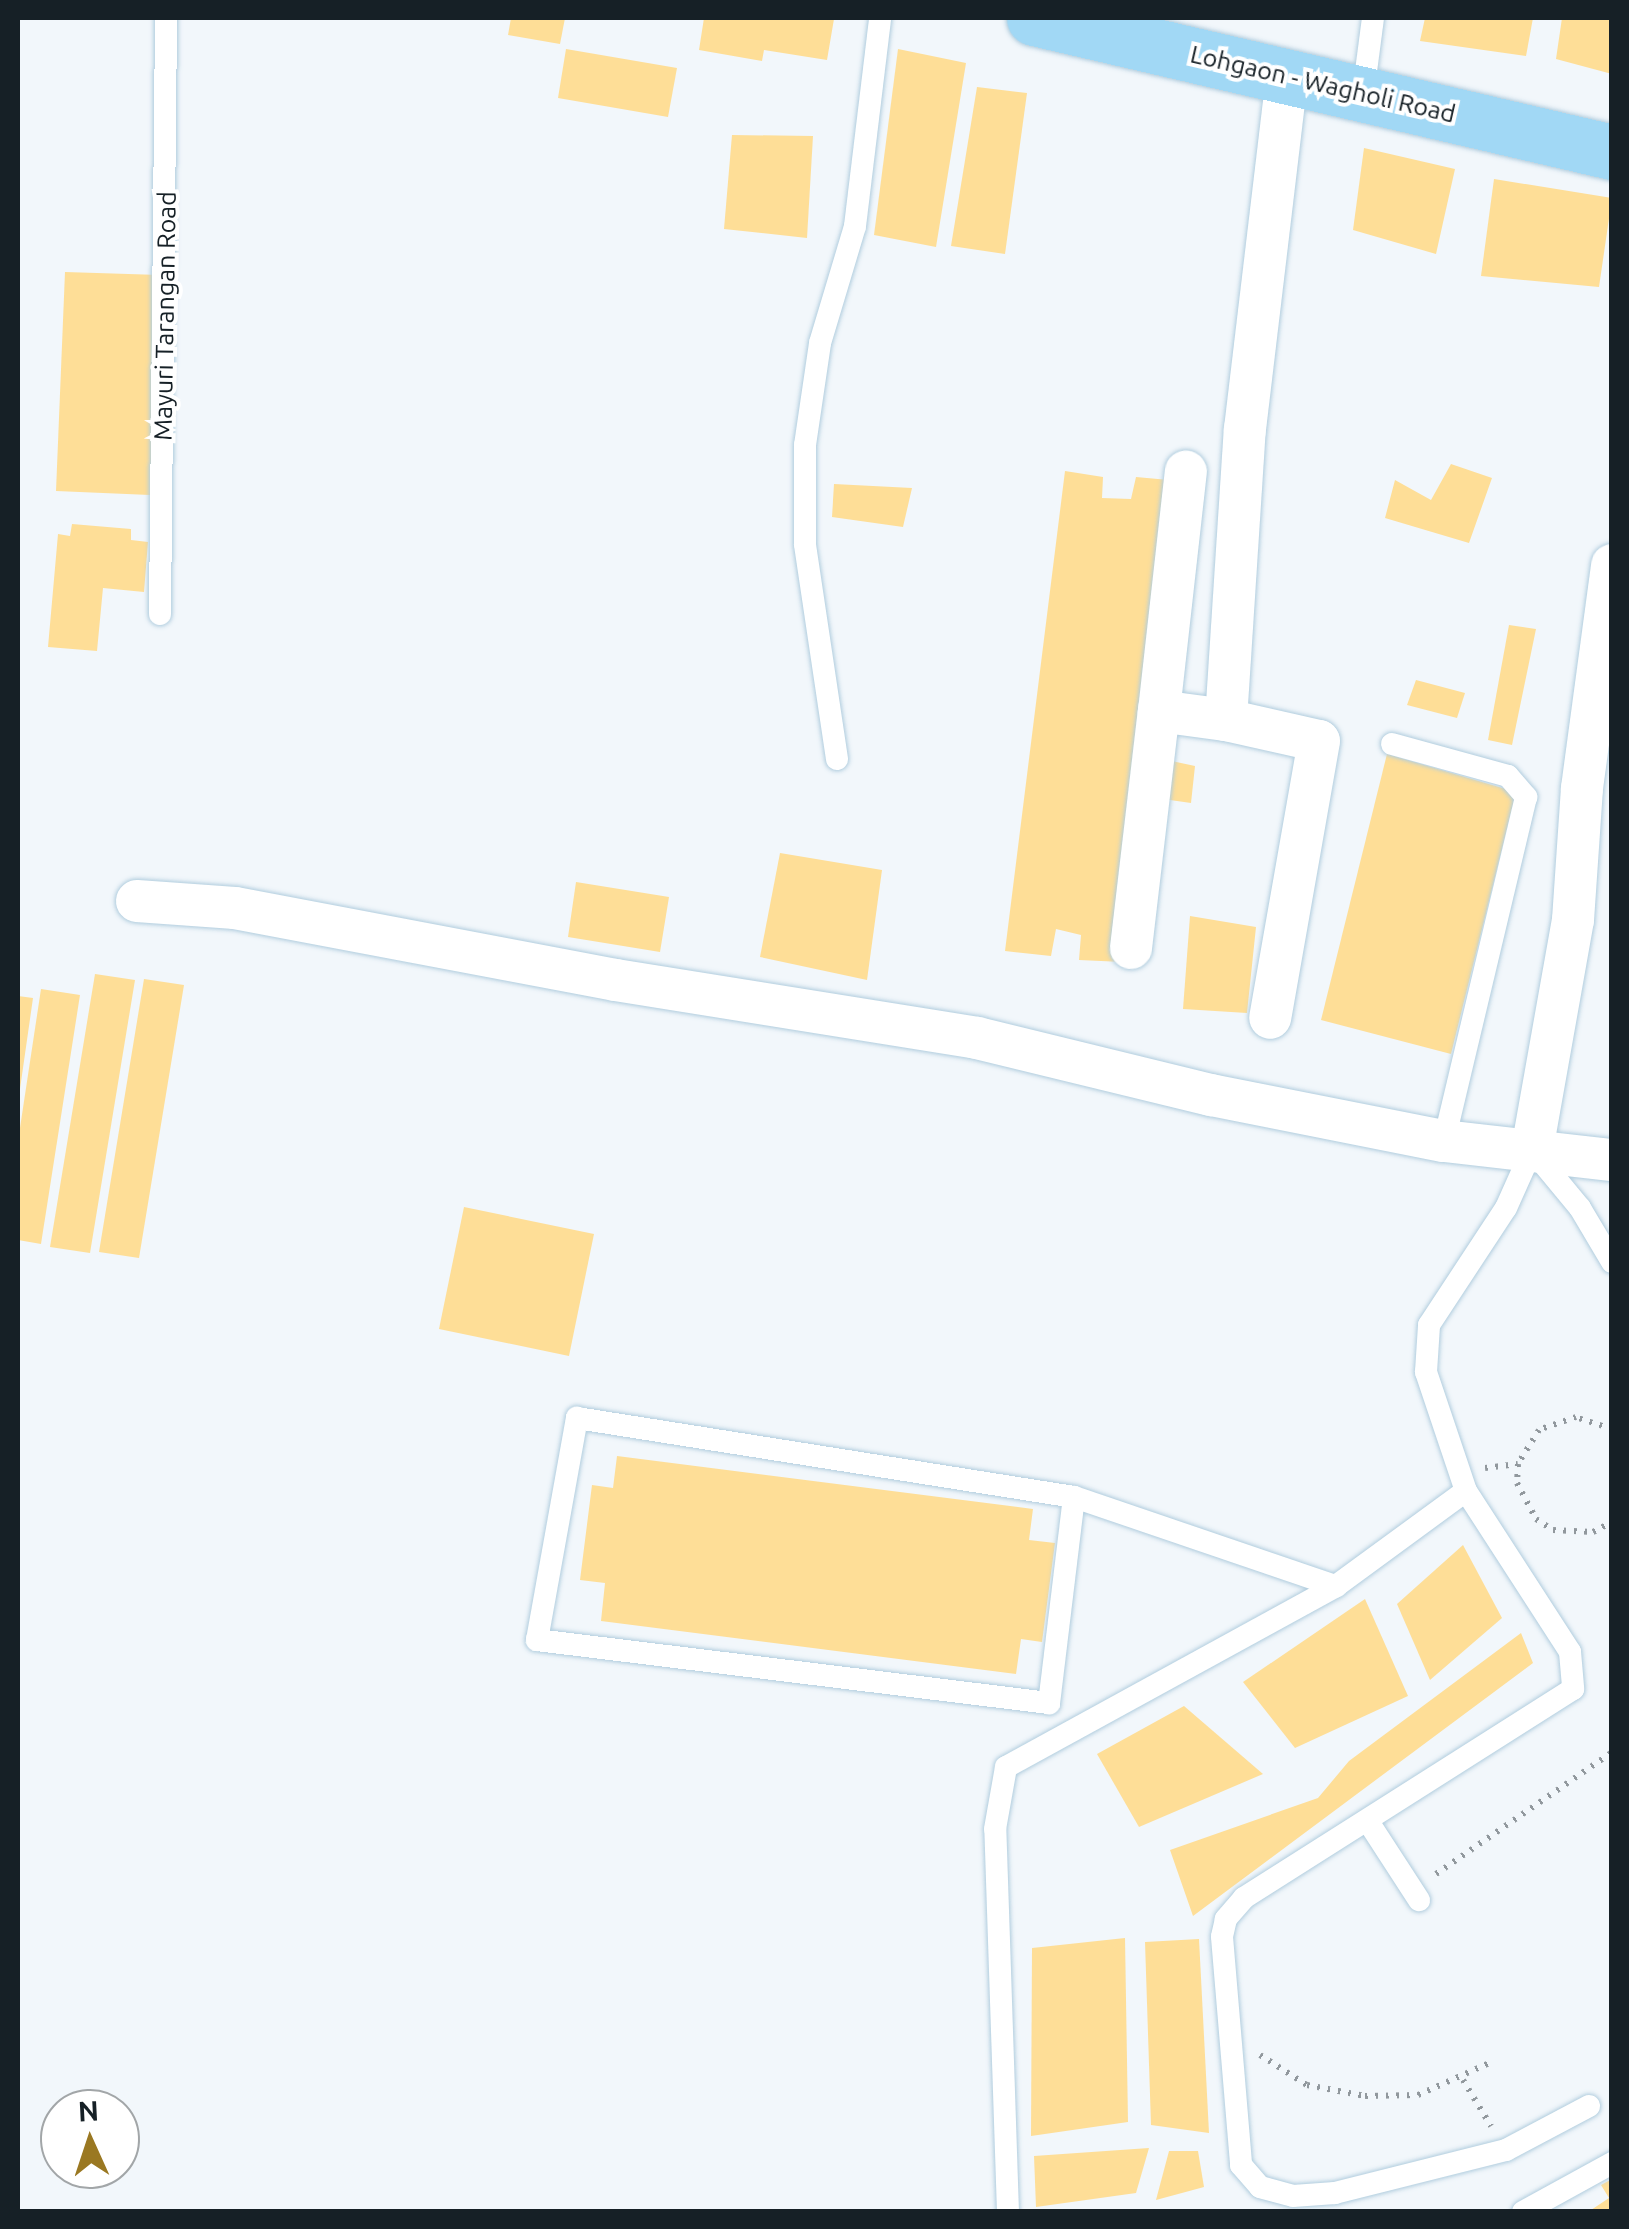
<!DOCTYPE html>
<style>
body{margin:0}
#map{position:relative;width:1629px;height:2229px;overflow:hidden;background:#f2f7fb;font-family:Ubuntu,sans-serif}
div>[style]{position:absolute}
.building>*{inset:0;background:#fede97}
.path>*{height:6px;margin-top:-3px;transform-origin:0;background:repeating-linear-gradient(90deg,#91989d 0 2.5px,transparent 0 10.5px)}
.roads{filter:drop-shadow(0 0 2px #b1cdde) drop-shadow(0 0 2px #b1cdde)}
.lane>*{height:22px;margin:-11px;padding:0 11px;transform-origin:11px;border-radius:11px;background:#fff}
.street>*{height:42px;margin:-21px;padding:0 21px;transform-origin:21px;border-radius:21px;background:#fff}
.primary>*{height:55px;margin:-27.5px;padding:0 27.5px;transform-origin:27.5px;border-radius:27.5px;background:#a1d8f5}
span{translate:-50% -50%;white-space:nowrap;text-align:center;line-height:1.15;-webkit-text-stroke:8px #fff;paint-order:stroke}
.street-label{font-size:25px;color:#162026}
.frame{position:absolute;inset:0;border:20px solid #162026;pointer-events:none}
.north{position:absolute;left:40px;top:2089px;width:100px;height:100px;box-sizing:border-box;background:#fff;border:2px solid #a2a6a8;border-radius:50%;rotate:357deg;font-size:28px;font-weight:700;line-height:40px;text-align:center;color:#162026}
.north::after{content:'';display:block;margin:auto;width:35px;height:45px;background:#9a7822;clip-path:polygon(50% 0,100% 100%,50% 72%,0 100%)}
</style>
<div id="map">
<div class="building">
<div style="clip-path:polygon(511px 18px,565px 18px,560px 44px,508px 35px)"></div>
<div style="clip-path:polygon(704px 18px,834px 19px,827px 60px,764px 50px,762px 61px,699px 50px)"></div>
<div style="clip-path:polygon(1425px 18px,1533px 18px,1526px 56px,1420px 41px)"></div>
<div style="clip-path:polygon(1562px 18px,1612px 18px,1612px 74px,1556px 59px)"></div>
<div style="clip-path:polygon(566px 49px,677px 68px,668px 117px,558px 98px)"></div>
<div style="clip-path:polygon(898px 49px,966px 63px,936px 247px,874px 235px)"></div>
<div style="clip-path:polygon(977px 87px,1027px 93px,1005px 254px,951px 246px)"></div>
<div style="clip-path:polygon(732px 135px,813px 136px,807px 238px,724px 229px)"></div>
<div style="clip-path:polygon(1364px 148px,1455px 169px,1436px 254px,1353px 230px)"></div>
<div style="clip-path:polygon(1494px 179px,1612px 198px,1599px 287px,1481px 276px)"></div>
<div style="clip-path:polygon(65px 272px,160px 275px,150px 495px,56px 491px)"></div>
<div style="clip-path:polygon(1451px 464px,1492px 478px,1469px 543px,1385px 518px,1395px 480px,1431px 500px)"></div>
<div style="clip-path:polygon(1065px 471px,1103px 477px,1102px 498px,1131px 499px,1136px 477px,1169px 480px,1123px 962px,1079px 960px,1081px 935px,1056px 929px,1051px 956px,1005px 951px)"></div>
<div style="clip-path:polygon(834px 484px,912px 488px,903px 527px,832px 517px)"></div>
<div style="clip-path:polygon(72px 524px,131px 529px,131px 540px,148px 542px,144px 592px,103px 588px,97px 651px,48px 647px,58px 534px,70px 536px)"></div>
<div style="clip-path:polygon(1509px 625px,1536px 629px,1512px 745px,1488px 740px)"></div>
<div style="clip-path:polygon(1416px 680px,1465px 693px,1457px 718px,1407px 705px)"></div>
<div style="clip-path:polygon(1387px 754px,1516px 792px,1451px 1054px,1321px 1020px)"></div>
<div style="clip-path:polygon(1167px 760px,1195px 766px,1191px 803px,1163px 799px)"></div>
<div style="clip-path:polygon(780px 853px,882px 870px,867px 980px,760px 957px)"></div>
<div style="clip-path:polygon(576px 882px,669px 897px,660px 952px,568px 937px)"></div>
<div style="clip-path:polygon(1190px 916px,1256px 927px,1247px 1013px,1183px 1009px)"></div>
<div style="clip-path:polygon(95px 974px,135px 980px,90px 1253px,50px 1247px)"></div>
<div style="clip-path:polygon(144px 979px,184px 985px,139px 1258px,99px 1252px)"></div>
<div style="clip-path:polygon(41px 989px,80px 995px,41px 1244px,18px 1240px,18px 1141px)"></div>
<div style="clip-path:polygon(18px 996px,33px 998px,20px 1089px,18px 1089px)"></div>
<div style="clip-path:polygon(464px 1207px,594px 1234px,569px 1356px,439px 1329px)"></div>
<div style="clip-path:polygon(617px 1456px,1033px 1509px,1029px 1540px,1055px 1543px,1042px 1642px,1021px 1639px,1016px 1674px,601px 1621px,605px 1583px,580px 1580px,592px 1485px,613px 1488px)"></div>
<div style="clip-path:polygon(1463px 1545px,1502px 1618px,1430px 1680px,1397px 1604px)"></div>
<div style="clip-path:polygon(1365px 1599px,1408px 1696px,1295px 1748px,1243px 1682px)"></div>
<div style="clip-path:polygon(1521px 1633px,1533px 1663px,1193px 1916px,1170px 1850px,1318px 1798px,1349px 1761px)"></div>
<div style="clip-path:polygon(1184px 1706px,1263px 1774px,1139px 1827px,1097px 1754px)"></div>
<div style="clip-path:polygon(1125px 1938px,1128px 2122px,1031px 2136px,1032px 1948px)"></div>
<div style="clip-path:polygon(1199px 1939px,1209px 2133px,1151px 2125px,1145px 1942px)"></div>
<div style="clip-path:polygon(1149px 2148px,1136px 2193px,1036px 2207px,1034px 2156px)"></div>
<div style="clip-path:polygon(1169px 2151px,1198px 2151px,1204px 2187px,1156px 2200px)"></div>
<div style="clip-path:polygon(1612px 2179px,1612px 2212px,1588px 2212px,1609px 2198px,1601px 2185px)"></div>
</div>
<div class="path">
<div style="left:1612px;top:1429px;width:38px;rotate:-162deg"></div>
<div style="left:1576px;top:1417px;width:39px;rotate:161deg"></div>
<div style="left:1539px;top:1430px;width:40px;rotate:122deg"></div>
<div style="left:1518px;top:1464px;width:19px;rotate:93deg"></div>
<div style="left:1517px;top:1483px;width:41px;rotate:62.2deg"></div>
<div style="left:1536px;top:1519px;width:20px;rotate:33deg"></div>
<div style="left:1553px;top:1530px;width:40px;rotate:2.9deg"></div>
<div style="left:1593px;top:1532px;width:21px;rotate:-28deg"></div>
<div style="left:1485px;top:1468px;width:33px;rotate:-7deg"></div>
<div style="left:1436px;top:1874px;width:214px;rotate:-34.7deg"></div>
<div style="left:1260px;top:2055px;width:56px;rotate:32.6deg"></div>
<div style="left:1307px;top:2085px;width:59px;rotate:10.7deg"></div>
<div style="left:1365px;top:2096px;width:53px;rotate:-1.1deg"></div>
<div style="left:1418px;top:2095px;width:83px;rotate:-24.1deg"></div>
<div style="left:1463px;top:2080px;width:54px;rotate:58.7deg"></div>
</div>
<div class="roads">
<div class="lane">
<div style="left:1363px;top:94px;width:77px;rotate:-82.5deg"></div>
<div style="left:160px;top:614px;width:596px;rotate:-89.42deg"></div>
<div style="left:1392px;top:744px;width:120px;rotate:15.4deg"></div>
<div style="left:1508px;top:776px;width:28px;rotate:49deg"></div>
<div style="left:1526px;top:797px;width:354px;rotate:103.4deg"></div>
<div style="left:837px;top:759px;width:217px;rotate:-98.5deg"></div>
<div style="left:805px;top:544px;width:99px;rotate:-90deg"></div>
<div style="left:805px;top:445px;width:103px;rotate:-81.6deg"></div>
<div style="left:820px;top:343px;width:122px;rotate:-73.3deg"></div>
<div style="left:855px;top:226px;width:209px;rotate:-83.1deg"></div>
<div style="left:577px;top:1418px;width:503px;rotate:9.03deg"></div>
<div style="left:1074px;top:1497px;width:208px;rotate:96.9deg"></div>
<div style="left:1049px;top:1703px;width:516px;rotate:-172.99deg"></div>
<div style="left:537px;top:1640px;width:226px;rotate:-79.8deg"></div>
<div style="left:1466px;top:1491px;width:192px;rotate:57.1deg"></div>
<div style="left:1570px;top:1652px;width:37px;rotate:85deg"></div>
<div style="left:1573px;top:1689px;width:390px;rotate:147.6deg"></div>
<div style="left:1244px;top:1898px;width:28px;rotate:131deg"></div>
<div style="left:1226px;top:1919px;width:18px;rotate:103deg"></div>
<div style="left:1222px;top:1937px;width:229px;rotate:85.2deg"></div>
<div style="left:1241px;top:2165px;width:29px;rotate:49deg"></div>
<div style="left:1260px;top:2187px;width:34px;rotate:15deg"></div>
<div style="left:1293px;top:2196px;width:42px;rotate:-4.1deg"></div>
<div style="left:1335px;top:2193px;width:176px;rotate:-14.1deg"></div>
<div style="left:1506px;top:2150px;width:94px;rotate:-27.9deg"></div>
<div style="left:1074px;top:1497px;width:277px;rotate:18.8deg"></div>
<div style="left:1369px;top:1823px;width:92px;rotate:57deg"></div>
<div style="left:1008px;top:2212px;width:383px;rotate:-91.9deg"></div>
<div style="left:995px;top:1829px;width:63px;rotate:-79.9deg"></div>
<div style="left:1006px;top:1767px;width:376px;rotate:-28.7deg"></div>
<div style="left:1336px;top:1586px;width:161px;rotate:-36.2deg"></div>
<div style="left:1466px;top:1491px;width:126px;rotate:-108.6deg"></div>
<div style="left:1426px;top:1372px;width:47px;rotate:-86.3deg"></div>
<div style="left:1429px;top:1325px;width:140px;rotate:-56.7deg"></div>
<div style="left:1506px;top:1208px;width:64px;rotate:-65.9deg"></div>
<div style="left:1532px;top:1150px;width:75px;rotate:50.4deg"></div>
<div style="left:1580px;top:1208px;width:63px;rotate:59.3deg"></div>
<div style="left:1523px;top:2212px;width:102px;rotate:-28.8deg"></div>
</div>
<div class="street">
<div style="left:1159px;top:711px;width:241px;rotate:-83.6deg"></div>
<div style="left:1226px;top:720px;width:95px;rotate:12.7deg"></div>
<div style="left:1319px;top:741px;width:281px;rotate:100deg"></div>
<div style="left:137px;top:901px;width:98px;rotate:4.1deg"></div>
<div style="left:235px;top:908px;width:388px;rotate:10.7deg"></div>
<div style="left:616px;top:980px;width:366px;rotate:9.1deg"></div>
<div style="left:977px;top:1038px;width:241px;rotate:13.7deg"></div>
<div style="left:1211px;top:1095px;width:237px;rotate:11.2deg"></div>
<div style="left:1444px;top:1141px;width:169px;rotate:6.5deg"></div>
<div style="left:1131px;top:948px;width:239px;rotate:-83.3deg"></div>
<div style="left:1159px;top:711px;width:68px;rotate:7.7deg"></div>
<div style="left:1226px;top:720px;width:292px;rotate:-86.3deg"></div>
<div style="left:1245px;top:429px;width:355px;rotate:-83.2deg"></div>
<div style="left:1532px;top:1150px;width:234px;rotate:-79.9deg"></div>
<div style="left:1573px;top:920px;width:132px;rotate:-86.1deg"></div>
<div style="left:1582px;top:788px;width:225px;rotate:-82.3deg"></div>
</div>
<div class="primary">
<div style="left:1034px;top:18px;width:593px;rotate:13.05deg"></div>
</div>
</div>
<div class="street-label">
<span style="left:1323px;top:84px;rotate:13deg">Lohgaon - Wagholi Road</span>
<span style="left:165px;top:316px;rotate:-89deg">Mayuri Tarangan Road</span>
</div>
<div class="frame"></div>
<div class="north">N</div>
</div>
